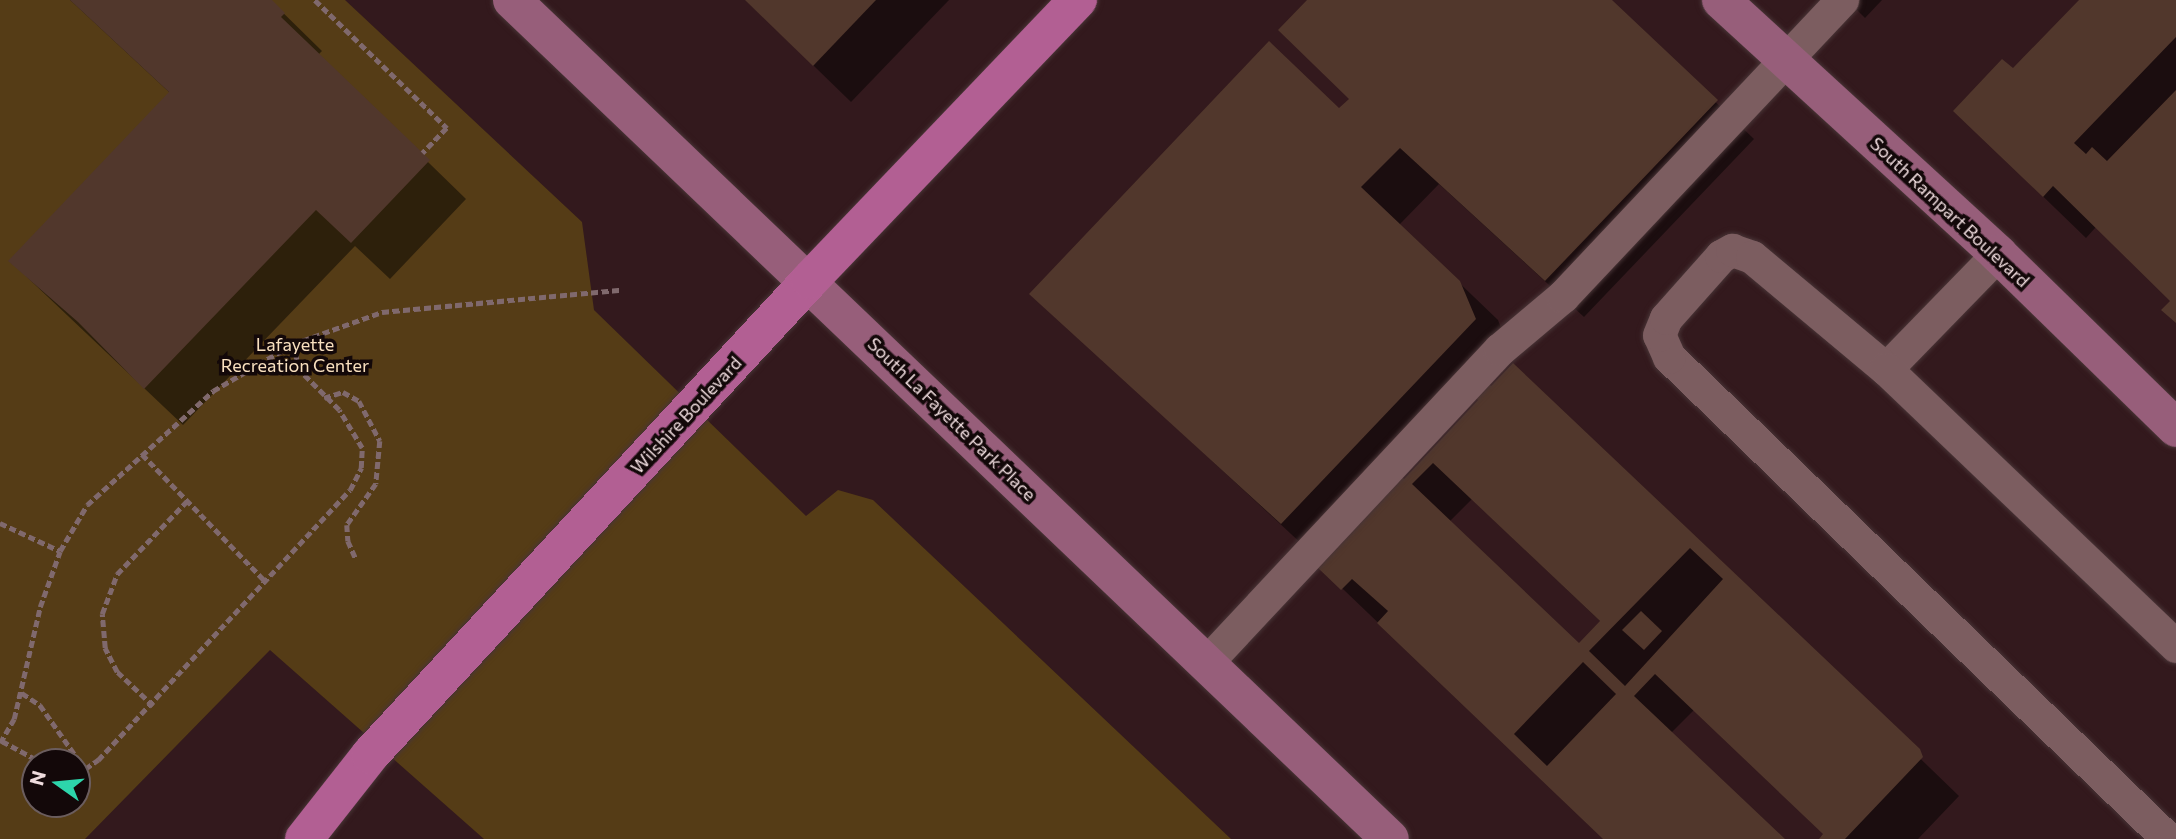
<!DOCTYPE html>
<style>
body{margin:0}
#map{position:relative;width:2176px;height:839px;overflow:hidden;background:#33191d;font-family:Commissioner,sans-serif}
div>[style]{position:absolute}
.green>*{inset:0;background:#553c16}
.shadow>*{inset:0;background:#0007}
.building>*{inset:0;background:#51372c}
.path>*{height:4.5px;margin-top:-2.25px;transform-origin:0;background:repeating-linear-gradient(90deg,#80696d 0 7px,transparent 0 10.5px)}
.roads{filter:drop-shadow(0 0 2px #483436) drop-shadow(0 0 2px #483436)}
.lane>*{height:33px;margin:-16.5px;padding:0 16.5px;transform-origin:16.5px;border-radius:16.5px;background:#7c5d60}
.secondary>*{height:38px;margin:-19px;padding:0 19px;transform-origin:19px;border-radius:19px;background:#975e7a}
.primary>*{height:38px;margin:-19px;padding:0 19px;transform-origin:19px;border-radius:19px;background:#b25f93}
span{translate:-50% -50%;white-space:nowrap;text-align:center;line-height:1.15;-webkit-text-stroke:7px #130809;paint-order:stroke}
.street-label{font-size:18px;color:#efdcde}
.park-label{font-size:18px;color:#f9e0bf}
.north{position:absolute;left:21px;top:748px;width:70px;height:70px;box-sizing:border-box;background:#130809;border:2px solid #6b5d5e;border-radius:50%;rotate:285deg;font-size:19px;font-weight:700;line-height:28px;text-align:center;color:#efdcde}
.north::after{content:'';display:block;margin:auto;width:24px;height:32px;background:#2dd5ab;clip-path:polygon(50% 0,100% 100%,50% 72%,0 100%)}
</style>
<div id="map">
<div class="green">
<div style="clip-path:polygon(evenodd,0 0,345px 0,582px 222px,594px 310px,806px 516px,838px 490px,873px 500px,1231px 839px,484px 839px,270px 650px,85px 839px,0 839px,0 0,35px 762px,77px 762px,77px 804px,35px 804px,35px 762px)"></div>
</div>
<div class="shadow">
<div style="clip-path:polygon(70px 0,270px 0,322px 51px,318px 55px,466px 199px,390px 279px,355px 246px,183px 425px,10px 261px,170px 93px)"></div>
<div style="clip-path:polygon(746px 0,949px 0,851px 102px)"></div>
<div style="clip-path:polygon(evenodd,1310px 0,1609px 0,1754px 139px,1584px 317px,1439px 184px,1399px 225px,1498px 320px,1512px 357px,1487px 384px,1491px 388px,1513px 365px,1959px 796px,1918px 839px,1821px 839px,1825px 835px,1694px 710px,1671px 733px,1782px 839px,1604px 839px,1321px 568px,1346px 541px,1341px 537px,1319px 560px,1032px 294px,1340px 111px,1351px 99px,1310px 0,1476px 395px,1480px 400px,1404px 482px,1399px 476px,1476px 395px,1310px 0,1472px 499px,1601px 622px,1579px 646px,1449px 522px,1472px 499px,1310px 0,1379px 505px,1360px 526px,1356px 522px,1379px 505px)"></div>
<div style="clip-path:polygon(1847px 0,1882px 0,1865px 18px)"></div>
<div style="clip-path:polygon(2081px 0,2176px 0,2176px 322px,2172px 301px,2096px 227px,2086px 238px,1998px 153px,2013px 71px)"></div>
</div>
<div class="building">
<div style="clip-path:polygon(70px 0,272px 0,285px 13px,281px 17px,430px 160px,351px 243px,316px 210px,144px 389px,78px 322px,8px 261px,169px 92px)"></div>
<div style="clip-path:polygon(745px 0,876px 0,813px 66px)"></div>
<div style="clip-path:polygon(1307px 0,1612px 0,1718px 100px,1545px 281px,1400px 148px,1361px 187px,1460px 281px,1476px 319px,1281px 524px,1029px 294px,1269px 41px,1339px 108px,1349px 99px,1278px 30px)"></div>
<div style="clip-path:polygon(2079px 0,2176px 0,2176px 37px,2074px 143px,2086px 154px,2092px 147px,2107px 161px,2176px 90px,2176px 323px,2161px 310px,2170px 301px,2053px 186px,2043px 197px,1953px 111px,2002px 59px,2013px 68px)"></div>
<div style="clip-path:polygon(evenodd,1513px 363px,1920px 749px,1923px 757px,1845px 839px,1819px 839px,1823px 834px,1655px 674px,1634px 696px,1785px 839px,1603px 839px,1377px 623px,1388px 611px,1352px 579px,1341px 590px,1318px 568px,1344px 541px,1337px 535px,1353px 517px,1360px 524px,1396px 471px,1404px 479px,1478px 400px,1471px 393px,1484px 379px,1491px 386px,1513px 363px,1433px 463px,1600px 621px,1579px 643px,1412px 484px,1433px 463px,1513px 363px,1690px 548px,1723px 579px,1625px 686px,1589px 651px,1690px 548px,1513px 363px,1583px 662px,1616px 694px,1547px 766px,1514px 734px,1583px 662px)"></div>
<div style="clip-path:polygon(1641px 611px,1662px 631px,1644px 650px,1622px 630px)"></div>
</div>
<div class="path">
<div style="left:315px;top:0;width:184px;rotate:44.1deg"></div>
<div style="left:447px;top:128px;width:35px;rotate:134deg"></div>
<div style="left:324px;top:398px;width:20px;rotate:-18deg"></div>
<div style="left:343px;top:392px;width:18px;rotate:29deg"></div>
<div style="left:359px;top:401px;width:45px;rotate:62.3deg"></div>
<div style="left:380px;top:441px;width:43px;rotate:95.3deg"></div>
<div style="left:376px;top:484px;width:50px;rotate:125.3deg"></div>
<div style="left:347px;top:525px;width:16px;rotate:86deg"></div>
<div style="left:348px;top:541px;width:20px;rotate:66deg"></div>
<div style="left:142px;top:454px;width:177px;rotate:45.9deg"></div>
<div style="left:0;top:523px;width:66px;rotate:25deg"></div>
<div style="left:22px;top:693px;width:22px;rotate:34deg"></div>
<div style="left:40px;top:705px;width:78px;rotate:54.9deg"></div>
<div style="left:85px;top:769px;width:16px;rotate:-35deg"></div>
<div style="left:98px;top:760px;width:369px;rotate:-47deg"></div>
<div style="left:350px;top:490px;width:25px;rotate:-63deg"></div>
<div style="left:361px;top:468px;width:20px;rotate:-87deg"></div>
<div style="left:362px;top:448px;width:44px;rotate:-121.2deg"></div>
<div style="left:339px;top:410px;width:57px;rotate:-135deg"></div>
<div style="left:299px;top:370px;width:27px;rotate:-103deg"></div>
<div style="left:153px;top:706px;width:50px;rotate:-136.6deg"></div>
<div style="left:117px;top:672px;width:27px;rotate:-117deg"></div>
<div style="left:105px;top:648px;width:34px;rotate:-95deg"></div>
<div style="left:102px;top:614px;width:43px;rotate:-69.4deg"></div>
<div style="left:117px;top:574px;width:101px;rotate:-46.2deg"></div>
<div style="left:2px;top:741px;width:44px;rotate:28.3deg"></div>
<div style="left:0;top:743px;width:28px;rotate:-60deg"></div>
<div style="left:14px;top:719px;width:115px;rotate:-76.9deg"></div>
<div style="left:40px;top:607px;width:59px;rotate:-70.3deg"></div>
<div style="left:60px;top:551px;width:53px;rotate:-59.6deg"></div>
<div style="left:87px;top:505px;width:170px;rotate:-42.1deg"></div>
<div style="left:213px;top:391px;width:93px;rotate:-30.4deg"></div>
<div style="left:293px;top:344px;width:95px;rotate:-19.8deg"></div>
<div style="left:382px;top:312px;width:240px;rotate:-5.3deg"></div>
<div style="left:77px;top:770px;width:8px;rotate:-7deg"></div>
</div>
<div class="roads">
<div class="lane">
<div style="left:1886px;top:369px;width:161px;rotate:-45.8deg"></div>
<div style="left:1206px;top:663px;width:430px;rotate:-46.9deg"></div>
<div style="left:1500px;top:349px;width:82px;rotate:-40.1deg"></div>
<div style="left:1563px;top:296px;width:407px;rotate:-46.7deg"></div>
<div style="left:2168px;top:839px;width:694px;rotate:-135.99deg"></div>
<div style="left:1669px;top:357px;width:24px;rotate:-114deg"></div>
<div style="left:1659px;top:335px;width:18px;rotate:-68deg"></div>
<div style="left:1666px;top:318px;width:83px;rotate:-48.4deg"></div>
<div style="left:1721px;top:256px;width:13px;rotate:-29deg"></div>
<div style="left:1732px;top:250px;width:21px;rotate:19deg"></div>
<div style="left:1752px;top:257px;width:175px;rotate:39.9deg"></div>
<div style="left:1886px;top:369px;width:401px;rotate:43.7deg"></div>
</div>
<div class="secondary">
<div style="left:512px;top:0;width:1214px;rotate:43.7deg"></div>
<div style="left:1721px;top:0;width:376px;rotate:42.5deg"></div>
<div style="left:1998px;top:254px;width:249px;rotate:44.3deg"></div>
</div>
<div class="primary">
<div style="left:304px;top:839px;width:107px;rotate:-51.8deg"></div>
<div style="left:370px;top:755px;width:647px;rotate:-47.19deg"></div>
<div style="left:810px;top:280px;width:388px;rotate:-46.3deg"></div>
</div>
</div>
<div class="street-label">
<span style="left:1950px;top:212px;rotate:43deg">South Rampart Boulevard</span>
<span style="left:686px;top:415px;rotate:-47deg">Wilshire Boulevard</span>
<span style="left:952px;top:419px;rotate:44deg">South La Fayette Park Place</span>
</div>
<div class="park-label">
<span style="left:295px;top:355px">Lafayette<br>Recreation Center</span>
</div>
<div class="north">N</div>
</div>
